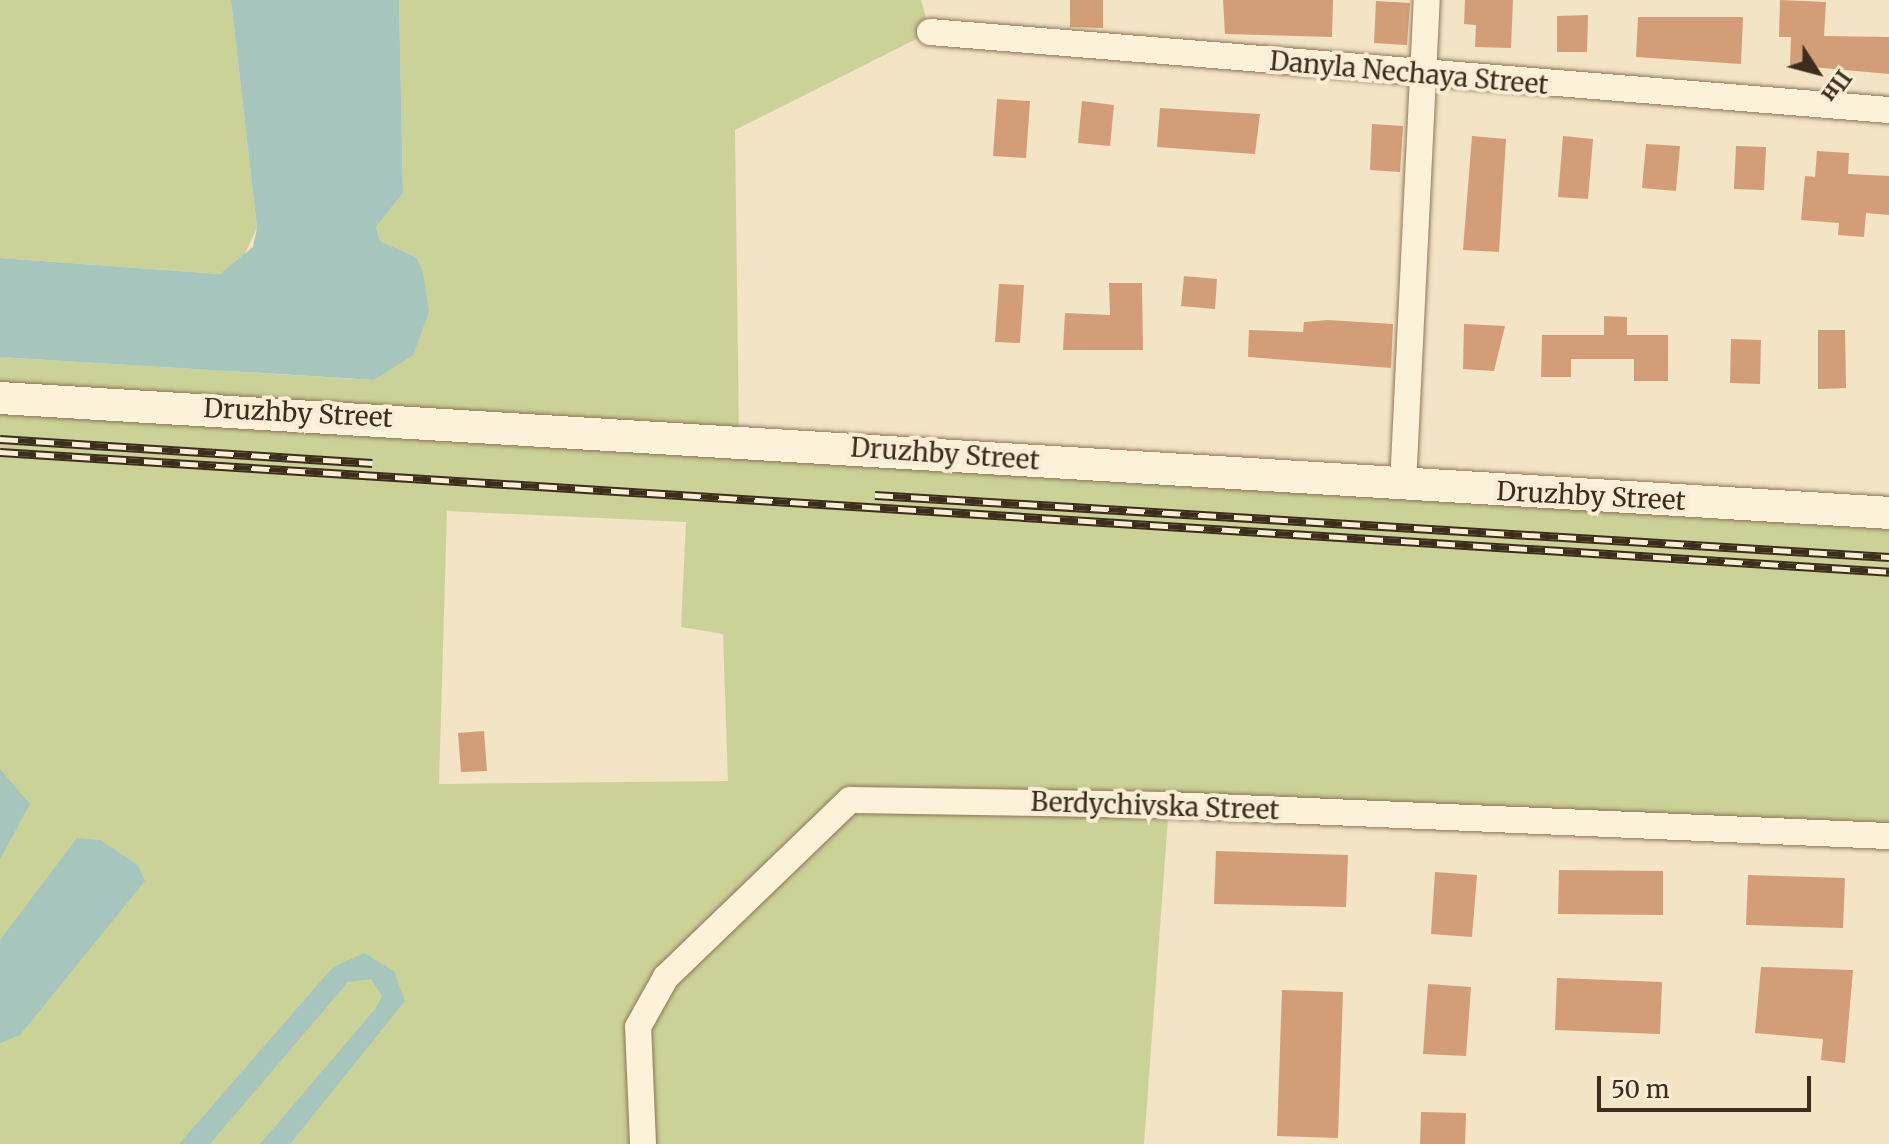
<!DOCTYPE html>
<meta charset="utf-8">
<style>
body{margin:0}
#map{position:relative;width:1889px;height:1144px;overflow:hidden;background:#f2e4c4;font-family:Merriweather,serif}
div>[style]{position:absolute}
.green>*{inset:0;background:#cbd297}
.water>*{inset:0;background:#a6c5bc}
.building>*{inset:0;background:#d39d77}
.roads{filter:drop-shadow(0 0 2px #8f7559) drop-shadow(0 0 2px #8f7559)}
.minor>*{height:26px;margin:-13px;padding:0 13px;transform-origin:13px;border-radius:13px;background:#fcf1d9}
.tertiary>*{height:32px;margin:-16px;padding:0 16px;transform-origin:16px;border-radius:16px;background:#fcf1d9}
.rail>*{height:9px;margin-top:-4.5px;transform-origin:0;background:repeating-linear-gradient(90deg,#f9eed5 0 18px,#3e2d1e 0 36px);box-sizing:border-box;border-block:2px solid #3e2d1e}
span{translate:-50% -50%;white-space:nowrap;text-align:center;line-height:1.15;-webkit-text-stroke:8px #f9eed5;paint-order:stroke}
.street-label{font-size:26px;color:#3e2d1e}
.north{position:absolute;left:1777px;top:32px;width:80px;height:80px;-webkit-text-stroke:6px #f9eed5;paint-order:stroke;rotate:126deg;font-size:22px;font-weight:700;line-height:32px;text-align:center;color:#3e2d1e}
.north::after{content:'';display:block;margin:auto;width:28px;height:36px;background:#3e2d1e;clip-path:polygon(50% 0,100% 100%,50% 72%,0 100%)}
.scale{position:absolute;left:1597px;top:1076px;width:214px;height:36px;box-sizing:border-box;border:4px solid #3e2d1e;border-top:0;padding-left:10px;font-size:24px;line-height:28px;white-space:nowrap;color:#3e2d1e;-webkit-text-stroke:6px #f9eed5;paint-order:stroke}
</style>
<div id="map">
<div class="green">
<div style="clip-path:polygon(0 0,231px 0,257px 228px,240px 264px,221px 274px,0 258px)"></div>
<div style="clip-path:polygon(evenodd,399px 0,921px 0,930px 32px,735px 130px,739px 440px,1889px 513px,1889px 836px,1169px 805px,1144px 1144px,0 1144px,0 357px,373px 380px,416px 257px,380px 241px,376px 227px,403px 193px,399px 0,447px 511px,686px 522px,681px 627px,723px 634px,728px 781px,439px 784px,447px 511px)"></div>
</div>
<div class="water">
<div style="clip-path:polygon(231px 0,399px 0,403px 193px,376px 227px,380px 241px,416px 257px,423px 272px,429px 312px,413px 355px,374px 380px,0 357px,0 258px,220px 274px,253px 247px,257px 228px)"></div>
<div style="clip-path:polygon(0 769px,30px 804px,0 859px)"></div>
<div style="clip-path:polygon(77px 838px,100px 840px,138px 865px,145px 881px,20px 1035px,0 1043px,0 940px)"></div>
<div style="clip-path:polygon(364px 953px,394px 971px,405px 1001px,290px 1144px,260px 1144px,376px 1008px,382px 996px,371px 979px,348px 982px,210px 1144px,179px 1144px,333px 967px)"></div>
</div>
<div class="building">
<div style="clip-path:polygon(1070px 0,1103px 0,1103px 28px,1070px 27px)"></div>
<div style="clip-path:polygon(1223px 0,1333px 0,1332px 37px,1225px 34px)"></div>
<div style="clip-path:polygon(1465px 0,1513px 0,1511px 48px,1475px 47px,1476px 25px,1464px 24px)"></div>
<div style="clip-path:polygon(1780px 0,1826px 2px,1824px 36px,1889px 37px,1889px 74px,1790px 65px,1791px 37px,1779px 37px)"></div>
<div style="clip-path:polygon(1376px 1px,1410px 3px,1407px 45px,1374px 43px)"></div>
<div style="clip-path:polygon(1588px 15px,1587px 52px,1557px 52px,1557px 16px)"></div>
<div style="clip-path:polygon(1638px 17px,1743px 17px,1741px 64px,1636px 57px)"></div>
<div style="clip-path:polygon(997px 99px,1030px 101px,1026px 158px,993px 156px)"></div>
<div style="clip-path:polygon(1082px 101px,1114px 105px,1110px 146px,1078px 143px)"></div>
<div style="clip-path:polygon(1160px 108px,1260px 114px,1255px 154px,1157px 147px)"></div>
<div style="clip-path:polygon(1372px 124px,1403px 126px,1400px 172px,1370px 170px)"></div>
<div style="clip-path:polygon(1472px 136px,1506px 139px,1499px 252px,1463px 250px)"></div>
<div style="clip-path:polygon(1563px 136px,1593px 139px,1588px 199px,1558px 197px)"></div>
<div style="clip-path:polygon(1646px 144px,1680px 146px,1676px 191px,1642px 188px)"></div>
<div style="clip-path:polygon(1736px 146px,1766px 147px,1764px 190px,1734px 189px)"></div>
<div style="clip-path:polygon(1817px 151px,1849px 153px,1848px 174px,1889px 176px,1889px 215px,1866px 213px,1864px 237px,1838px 235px,1839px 223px,1801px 220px,1805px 176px,1815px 177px)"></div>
<div style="clip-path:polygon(1184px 276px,1217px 279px,1215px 309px,1181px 306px)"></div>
<div style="clip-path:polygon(1109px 283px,1142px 283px,1143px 350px,1063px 350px,1065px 313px,1110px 315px)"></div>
<div style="clip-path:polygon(999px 284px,1024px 285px,1020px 343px,995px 342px)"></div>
<div style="clip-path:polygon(1604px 316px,1627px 317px,1627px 335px,1668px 335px,1668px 381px,1634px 381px,1634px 359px,1571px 359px,1571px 377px,1541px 377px,1542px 335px,1604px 335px)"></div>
<div style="clip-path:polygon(1328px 320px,1393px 324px,1391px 368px,1248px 357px,1249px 330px,1303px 332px,1304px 322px)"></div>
<div style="clip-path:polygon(1464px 324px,1505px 326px,1494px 371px,1463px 369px)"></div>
<div style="clip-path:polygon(1818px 330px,1845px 330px,1846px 388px,1818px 389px)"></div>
<div style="clip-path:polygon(1731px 339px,1761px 340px,1760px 384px,1730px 383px)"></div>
<div style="clip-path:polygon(484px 731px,487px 771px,461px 772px,458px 733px)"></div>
<div style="clip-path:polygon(1216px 851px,1348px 855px,1346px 907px,1214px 904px)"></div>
<div style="clip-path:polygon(1559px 870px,1663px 871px,1663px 915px,1558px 914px)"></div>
<div style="clip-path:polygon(1435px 872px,1477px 875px,1472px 937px,1431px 934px)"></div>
<div style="clip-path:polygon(1748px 875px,1845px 878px,1843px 928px,1746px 925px)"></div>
<div style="clip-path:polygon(1761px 967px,1853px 970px,1845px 1063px,1821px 1060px,1823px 1039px,1755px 1033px)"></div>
<div style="clip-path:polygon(1557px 978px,1662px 982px,1660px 1034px,1555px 1030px)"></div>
<div style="clip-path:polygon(1428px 984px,1471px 987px,1466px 1056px,1423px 1054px)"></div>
<div style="clip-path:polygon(1282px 990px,1343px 992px,1338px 1138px,1277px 1136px)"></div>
<div style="clip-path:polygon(1421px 1112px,1466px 1113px,1465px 1144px,1420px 1144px)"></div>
</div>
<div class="roads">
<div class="minor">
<div style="left:930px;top:32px;width:962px;rotate:4.65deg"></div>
<div style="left:1403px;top:485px;width:486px;rotate:-87.2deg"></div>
<div style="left:643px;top:1144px;width:117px;rotate:-92.4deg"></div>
<div style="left:638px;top:1027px;width:57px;rotate:-60.8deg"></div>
<div style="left:666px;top:977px;width:255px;rotate:-43.9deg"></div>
<div style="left:850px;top:800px;width:319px;rotate:0.9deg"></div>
<div style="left:1169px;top:805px;width:721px;rotate:2.47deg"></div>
</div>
<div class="tertiary">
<div style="left:0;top:398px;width:1892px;rotate:3.48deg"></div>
</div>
</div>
<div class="rail">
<div style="left:0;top:439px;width:373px;rotate:3.7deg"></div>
<div style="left:0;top:452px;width:1893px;rotate:3.63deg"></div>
<div style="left:875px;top:495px;width:1016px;rotate:3.5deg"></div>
</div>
<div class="street-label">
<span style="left:1409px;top:73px;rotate:5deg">Danyla Nechaya Street</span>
<span style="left:298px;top:413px;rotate:3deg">Druzhby Street</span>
<span style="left:945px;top:454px;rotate:4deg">Druzhby Street</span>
<span style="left:1591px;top:496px;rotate:3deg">Druzhby Street</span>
<span style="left:1155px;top:806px;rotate:2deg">Berdychivska Street</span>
</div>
<div class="north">Пн</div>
<div class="scale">50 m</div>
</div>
